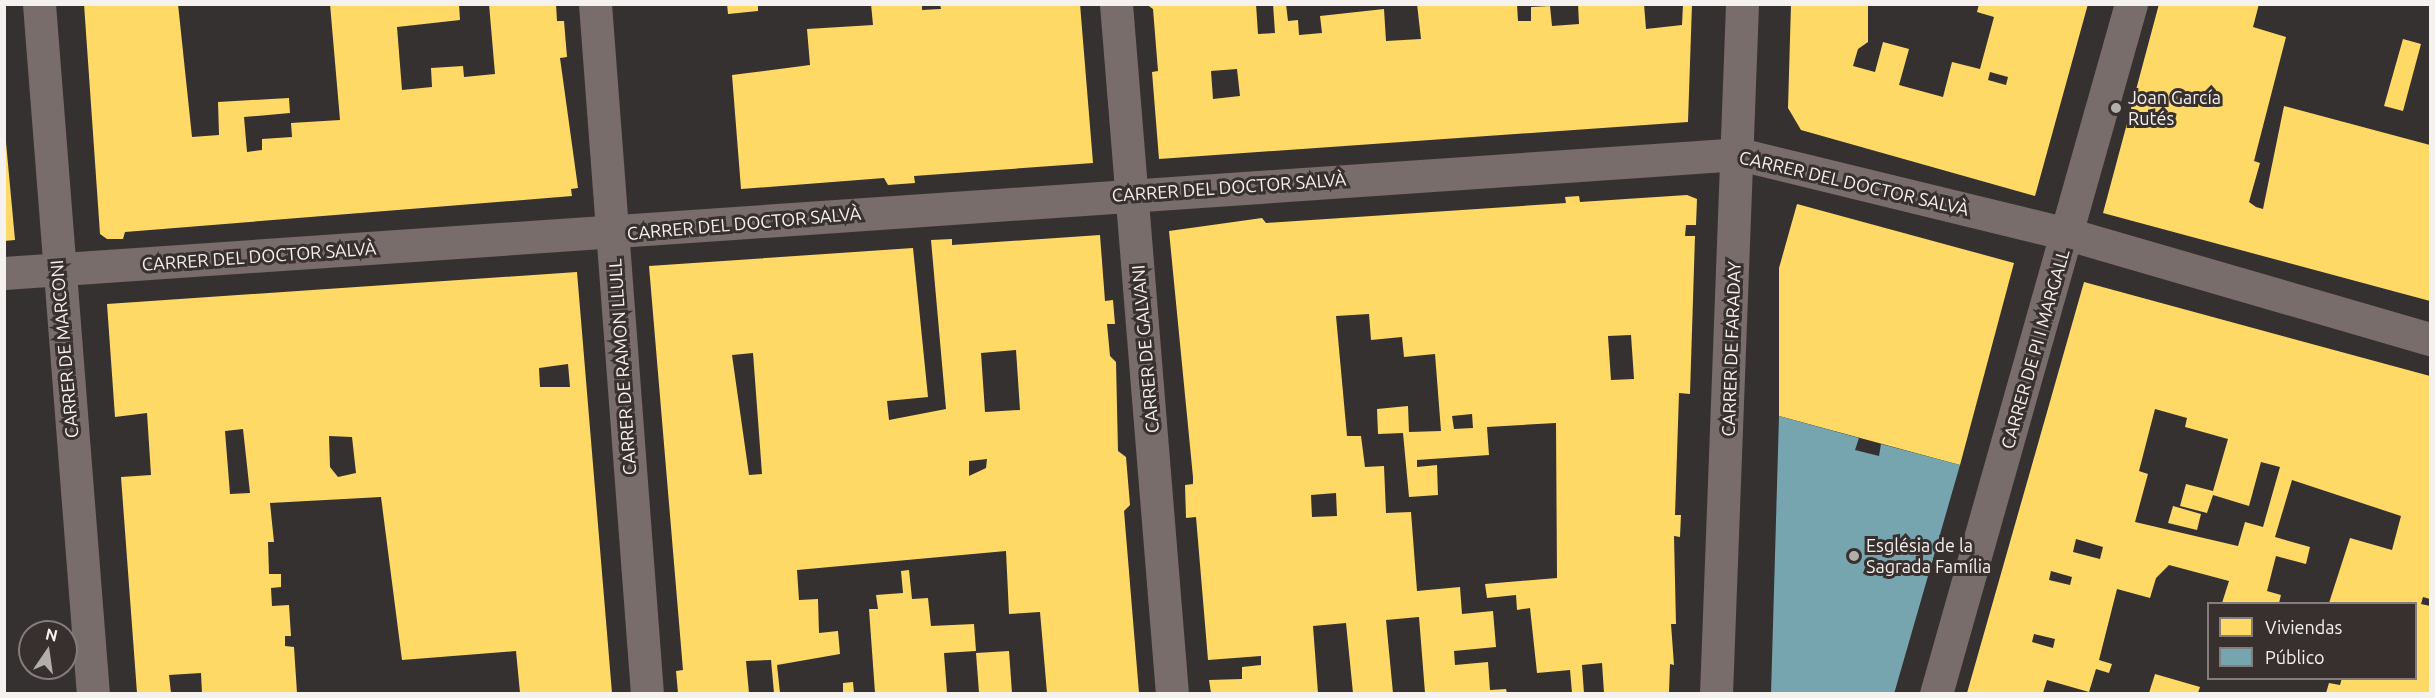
<!DOCTYPE html>
<meta charset="utf-8">
<style>
body{margin:0}
#map{position:relative;width:2435px;height:698px;overflow:hidden;background:#353130;font-family:Ubuntu,sans-serif}
div>[style]{position:absolute}
.homes>*{inset:0;background:#ffd966}
.public>*{inset:0;background:#76a5af}
.street>*{height:33px;margin:-16.5px;padding:0 16.5px;transform-origin:16.5px;border-radius:16.5px;background:#786d6a}
.dots>*{width:16px;height:16px;translate:-50% -50%;box-sizing:border-box;border:3px solid #37302e;border-radius:50%}
span{translate:-50% -50%;white-space:nowrap;text-align:center;line-height:1.15;-webkit-text-stroke:6px #37302e;paint-order:stroke}
.poi-label{font-size:18px;color:#f5f1ef}
.left{translate:0 -50%;text-align:left}
.street-label{font-size:18px;color:#f5f1ef}
.frame{position:absolute;inset:0;border:6px solid #f5f1ef;pointer-events:none}
.legend{position:absolute;left:2207px;top:602px;width:210px;height:78px;box-sizing:border-box;background:#37302e;border:2px solid #837d7b;margin:0;padding:8px 10px;list-style:none;font-size:18px;color:#f5f1ef}
.legend li{display:flex;align-items:center;gap:12px;height:30px}
.legend b{width:30px;border:2px solid #837d7b}
.north{position:absolute;left:18px;top:620px;width:60px;height:60px;box-sizing:border-box;background:#37302e;border:2px solid #837d7b;border-radius:50%;rotate:13deg;font-size:16px;font-weight:700;line-height:24px;text-align:center;color:#f5f1ef}
.north::after{content:'';display:block;margin:auto;width:21px;height:27px;background:#b2aeac;clip-path:polygon(50% 0,100% 100%,50% 72%,0 100%)}
</style>
<div id="map">
<div class="homes">
<div style="clip-path:polygon(84px 4px,178px 4px,192px 137px,219px 135px,218px 102px,289px 98px,290px 113px,244px 117px,247px 152px,262px 150px,262px 139px,292px 137px,291px 123px,340px 120px,330px 4px,459px 4px,460px 20px,397px 27px,402px 90px,432px 87px,431px 68px,463px 66px,464px 77px,495px 74px,489px 4px,556px 4px,557px 21px,564px 21px,567px 57px,560px 58px,578px 188px,571px 189px,572px 196px,125px 232px,123px 239px,107px 239px,100px 234px)"></div>
<div style="clip-path:polygon(727px 4px,758px 4px,758px 11px,728px 14px)"></div>
<div style="clip-path:polygon(871px 4px,922px 4px,922px 10px,941px 9px,940px 4px,1080px 4px,1093px 163px,914px 176px,915px 183px,888px 185px,884px 178px,741px 189px,732px 75px,810px 65px,807px 29px,873px 25px)"></div>
<div style="clip-path:polygon(evenodd,1146px 4px,1256px 4px,1258px 34px,1275px 33px,1273px 4px,1286px 4px,1288px 21px,1298px 20px,1299px 35px,1322px 33px,1320px 16px,1384px 9px,1386px 41px,1421px 39px,1417px 4px,1517px 4px,1518px 21px,1531px 21px,1531px 7px,1550px 6px,1552px 26px,1579px 24px,1578px 4px,1644px 4px,1646px 29px,1682px 25px,1683px 4px,1692px 4px,1688px 122px,1159px 159px,1152px 72px,1158px 71px,1153px 9px,1146px 4px,1237px 69px,1240px 96px,1213px 99px,1211px 71px,1237px 69px)"></div>
<div style="clip-path:polygon(evenodd,1791px 4px,1868px 4px,1868px 42px,1858px 49px,1853px 66px,1875px 72px,1883px 42px,1909px 49px,1899px 85px,1943px 97px,1952px 62px,1980px 69px,1994px 17px,1977px 12px,1979px 4px,2088px 4px,2035px 196px,1801px 130px,1788px 108px,1791px 4px,1990px 72px,2008px 77px,2006px 85px,1988px 80px,1990px 72px)"></div>
<div style="clip-path:polygon(2159px 4px,2259px 4px,2253px 27px,2286px 37px,2254px 161px,2260px 163px,2249px 202px,2256px 207px,2263px 209px,2284px 106px,2430px 145px,2430px 301px,2103px 213px)"></div>
<div style="clip-path:polygon(2403px 39px,2421px 44px,2403px 111px,2384px 106px)"></div>
<div style="clip-path:polygon(4px 121px,15px 240px,4px 241px)"></div>
<div style="clip-path:polygon(evenodd,1687px 195px,1697px 199px,1696px 225px,1686px 225px,1685px 236px,1695px 236px,1690px 394px,1679px 393px,1675px 515px,1681px 515px,1680px 537px,1674px 536px,1676px 624px,1671px 624px,1674px 665px,1670px 664px,1669px 693px,1604px 693px,1602px 663px,1582px 665px,1584px 693px,1572px 693px,1570px 670px,1537px 673px,1530px 608px,1517px 610px,1516px 595px,1487px 598px,1485px 584px,1557px 578px,1556px 423px,1487px 427px,1489px 455px,1417px 460px,1417px 467px,1437px 465px,1438px 495px,1409px 497px,1403px 433px,1378px 434px,1377px 409px,1408px 406px,1409px 432px,1441px 431px,1435px 354px,1404px 357px,1402px 337px,1371px 340px,1369px 314px,1336px 316px,1347px 436px,1361px 436px,1365px 467px,1384px 466px,1386px 513px,1411px 512px,1417px 591px,1460px 587px,1462px 614px,1493px 611px,1496px 647px,1454px 651px,1455px 665px,1488px 662px,1490px 690px,1506px 689px,1507px 693px,1425px 693px,1419px 617px,1386px 620px,1393px 693px,1353px 693px,1346px 623px,1313px 626px,1318px 693px,1211px 693px,1209px 680px,1242px 679px,1242px 667px,1261px 665px,1261px 656px,1208px 660px,1196px 517px,1186px 518px,1185px 485px,1193px 484px,1193px 477px,1169px 231px,1262px 218px,1266px 223px,1566px 203px,1565px 197px,1579px 196px,1580px 202px,1687px 195px,1631px 335px,1634px 379px,1611px 380px,1608px 336px,1631px 335px,1687px 195px,1472px 414px,1473px 428px,1454px 429px,1452px 416px,1472px 414px,1687px 195px,1336px 493px,1337px 516px,1312px 517px,1311px 495px,1336px 493px)"></div>
<div style="clip-path:polygon(1797px 204px,2014px 263px,1960px 465px,1779px 416px,1779px 268px)"></div>
<div style="clip-path:polygon(evenodd,1100px 235px,1105px 301px,1113px 300px,1115px 324px,1107px 324px,1110px 356px,1116px 362px,1118px 451px,1126px 457px,1130px 505px,1124px 511px,1139px 693px,1047px 693px,1040px 612px,1009px 614px,1006px 551px,797px 570px,799px 600px,818px 599px,819px 633px,838px 631px,840px 654px,777px 665px,780px 693px,774px 693px,771px 660px,746px 661px,749px 693px,678px 693px,676px 671px,683px 670px,649px 266px,913px 248px,928px 397px,887px 401px,889px 420px,946px 409px,931px 240px,952px 239px,952px 245px,1100px 235px,1016px 350px,1020px 410px,985px 412px,981px 353px,1016px 350px,1100px 235px,753px 353px,762px 474px,749px 475px,732px 355px,753px 353px,1100px 235px,987px 459px,986px 468px,969px 476px,969px 461px,987px 459px)"></div>
<div style="clip-path:polygon(evenodd,577px 272px,612px 693px,520px 693px,516px 651px,402px 660px,381px 497px,270px 503px,274px 542px,268px 542px,269px 574px,281px 574px,281px 587px,271px 588px,272px 606px,289px 605px,291px 636px,285px 636px,285px 646px,294px 647px,297px 693px,202px 693px,201px 673px,169px 675px,171px 693px,137px 693px,121px 477px,151px 475px,147px 413px,115px 417px,107px 304px,577px 272px,568px 364px,570px 387px,540px 387px,539px 368px,568px 364px,577px 272px,243px 429px,250px 493px,230px 494px,225px 431px,243px 429px,577px 272px,329px 436px,352px 437px,356px 473px,338px 477px,330px 467px,329px 436px)"></div>
<div style="clip-path:polygon(evenodd,2084px 282px,2430px 376px,2430px 599px,2423px 597px,2421px 604px,2430px 606px,2430px 693px,2326px 693px,2329px 683px,2340px 685px,2342px 678px,2416px 678px,2416px 604px,2329px 603px,2350px 538px,2392px 550px,2401px 516px,2292px 480px,2275px 537px,2310px 547px,2306px 564px,2276px 556px,2267px 591px,2281px 595px,2279px 603px,2222px 603px,2229px 581px,2169px 565px,2156px 578px,2150px 598px,2117px 589px,2099px 660px,2112px 664px,2109px 673px,2096px 669px,2089px 692px,2047px 680px,2043px 693px,1967px 693px,2084px 282px,2155px 409px,2187px 418px,2185px 427px,2228px 439px,2213px 491px,2186px 484px,2180px 506px,2207px 513px,2213px 495px,2249px 506px,2261px 462px,2280px 467px,2263px 527px,2245px 522px,2238px 546px,2135px 522px,2148px 474px,2139px 471px,2155px 409px,2084px 282px,2076px 539px,2103px 547px,2100px 559px,2073px 552px,2076px 539px,2084px 282px,2051px 571px,2072px 577px,2070px 585px,2049px 580px,2051px 571px,2084px 282px,2034px 634px,2055px 639px,2053px 648px,2032px 642px,2034px 634px)"></div>
<div style="clip-path:polygon(2173px 506px,2201px 514px,2197px 530px,2168px 523px)"></div>
<div style="clip-path:polygon(1913px 532px,1938px 540px,1929px 572px,1903px 566px)"></div>
<div style="clip-path:polygon(909px 570px,912px 599px,928px 598px,931px 626px,974px 624px,976px 651px,944px 653px,947px 693px,875px 693px,869px 609px,878px 609px,876px 595px,903px 593px,901px 571px)"></div>
<div style="clip-path:polygon(1009px 651px,1012px 693px,979px 693px,976px 653px)"></div>
<div style="clip-path:polygon(2155px 674px,2200px 687px,2198px 693px,2149px 693px)"></div>
<div style="clip-path:polygon(853px 682px,854px 693px,843px 693px,843px 683px)"></div>
</div>
<div class="public">
<div style="clip-path:polygon(1779px 416px,1859px 438px,1855px 450px,1879px 456px,1881px 444px,1960px 465px,1894px 694px,1771px 694px)"></div>
</div>
<div class="street">
<div style="left:39px;top:4px;width:692px;rotate:85.53deg"></div>
<div style="left:595px;top:4px;width:692px;rotate:85.69deg"></div>
<div style="left:1116px;top:4px;width:692px;rotate:85.36deg"></div>
<div style="left:4px;top:273px;width:1739px;rotate:-3.92deg"></div>
<div style="left:1739px;top:154px;width:339px;rotate:13.7deg"></div>
<div style="left:2068px;top:234px;width:377px;rotate:16.2deg"></div>
<div style="left:1716px;top:694px;width:690px;rotate:-87.84deg"></div>
<div style="left:1936px;top:694px;width:717px;rotate:-74.22deg"></div>
</div>
<div class="dots">
<div style="left:2116px;top:108px;background:#b2aeac"></div>
<div style="left:1854px;top:556px;background:#b2aeac"></div>
</div>
<div class="poi-label">
<span class="left" style="left:2128px;top:108px">Joan García<br>Rutés</span>
<span class="left" style="left:1866px;top:556px">Església de la<br>Sagrada Família</span>
</div>
<div class="street-label">
<span style="left:1854px;top:183px;rotate:13deg">CARRER DEL DOCTOR SALVÀ</span>
<span style="left:1229px;top:187px;rotate:-4deg">CARRER DEL DOCTOR SALVÀ</span>
<span style="left:744px;top:223px;rotate:-5deg">CARRER DEL DOCTOR SALVÀ</span>
<span style="left:259px;top:256px;rotate:-4deg">CARRER DEL DOCTOR SALVÀ</span>
<span style="left:64px;top:349px;rotate:-95deg">CARRER DE MARCONI</span>
<span style="left:1145px;top:349px;rotate:-95deg">CARRER DE GALVANI</span>
<span style="left:1731px;top:349px;rotate:-88deg">CARRER DE FARADAY</span>
<span style="left:2035px;top:349px;rotate:-74deg">CARRER DE PI I MARGALL</span>
<span style="left:622px;top:367px;rotate:-94deg">CARRER DE RAMON LLULL</span>
</div>
<div class="frame"></div>
<ul class="legend">
<li><b style="height:16px;background:#ffd966"></b>Viviendas</li>
<li><b style="height:16px;background:#76a5af"></b>Público</li>
</ul>
<div class="north">N</div>
</div>
